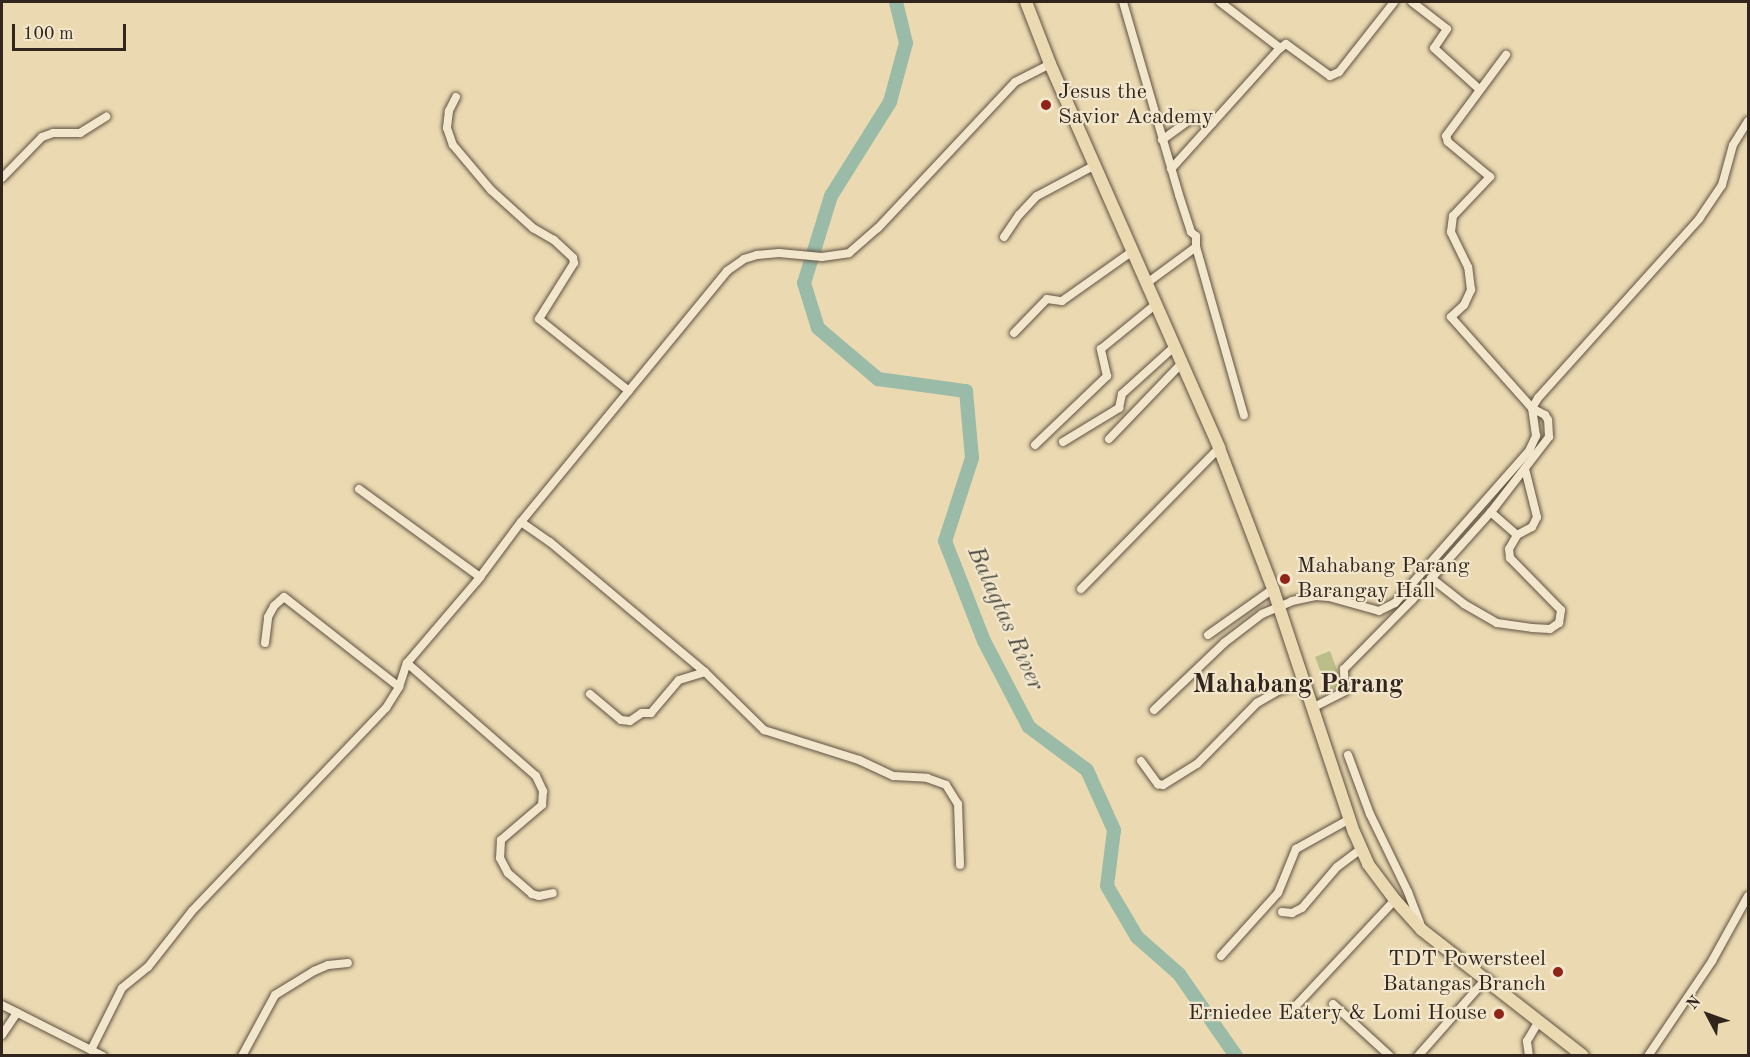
<!DOCTYPE html>
<style>
body{margin:0}
#map{position:relative;width:1750px;height:1057px;overflow:hidden;background:#ebdab1;font-family:"Old Standard TT",serif}
div>[style]{position:absolute}
.green>*{inset:0;background:#bbbe89}
.river>*{height:14px;margin:-7px;padding:0 7px;transform-origin:7px;border-radius:7px;background:#99bba7}
.roads{filter:drop-shadow(0 0 2px #605243) drop-shadow(0 0 2px #605243)}
.minor>*{height:8px;margin:-4px;padding:0 4px;transform-origin:4px;border-radius:4px;background:#f2e7cc}
.highway>*{height:12px;margin:-6px;padding:0 6px;transform-origin:6px;border-radius:6px;background:#ebdab1}
.dots>*{width:16px;height:16px;translate:-50% -50%;box-sizing:border-box;border:3px solid #f2e7cc;border-radius:50%}
span{translate:-50% -50%;white-space:nowrap;text-align:center;line-height:1.15;-webkit-text-stroke:4.5px #f2e7cc;paint-order:stroke}
.poi-label{font-size:22px;color:#31251e}
.left{translate:0 -50%;text-align:left}
.right{translate:-100% -50%;text-align:right}
.water-label{font-size:24px;color:#4b4a40;font-style:italic}
.quarter-label{font-size:26px;color:#31251e;font-weight:700}
.frame{position:absolute;inset:0;border:3px solid #31251e;pointer-events:none}
.north{position:absolute;left:1678px;top:985px;width:60px;height:60px;-webkit-text-stroke:4px #f2e7cc;paint-order:stroke;rotate:311deg;font-size:16px;font-weight:700;line-height:24px;text-align:center;color:#31251e}
.north::after{content:'';display:block;margin:auto;width:21px;height:27px;background:#31251e;clip-path:polygon(50% 0,100% 100%,50% 72%,0 100%)}
.scale{position:absolute;left:12px;top:24px;width:114px;height:27px;box-sizing:border-box;border:3px solid #31251e;border-top:0;padding-left:8px;font-size:18px;line-height:21px;white-space:nowrap;color:#31251e;-webkit-text-stroke:4px #f2e7cc;paint-order:stroke}
</style>
<div id="map">
<div class="green">
<div style="clip-path:polygon(1330px 651px,1343px 686px,1328px 691px,1315px 657px)"></div>
</div>
<div class="river">
<div style="left:896px;top:2px;width:42px;rotate:76.3deg"></div>
<div style="left:906px;top:43px;width:61px;rotate:105.2deg"></div>
<div style="left:890px;top:102px;width:111px;rotate:122.1deg"></div>
<div style="left:831px;top:196px;width:91px;rotate:107.2deg"></div>
<div style="left:804px;top:283px;width:47px;rotate:72.7deg"></div>
<div style="left:818px;top:328px;width:79px;rotate:40.4deg"></div>
<div style="left:878px;top:379px;width:89px;rotate:7.8deg"></div>
<div style="left:966px;top:391px;width:67px;rotate:84.9deg"></div>
<div style="left:972px;top:458px;width:87px;rotate:108deg"></div>
<div style="left:945px;top:541px;width:107px;rotate:68.7deg"></div>
<div style="left:984px;top:641px;width:97px;rotate:62.4deg"></div>
<div style="left:1029px;top:727px;width:72px;rotate:36.6deg"></div>
<div style="left:1087px;top:770px;width:66px;rotate:65.8deg"></div>
<div style="left:1114px;top:830px;width:56px;rotate:97.1deg"></div>
<div style="left:1107px;top:886px;width:59px;rotate:59.5deg"></div>
<div style="left:1137px;top:937px;width:56px;rotate:41.4deg"></div>
<div style="left:1179px;top:974px;width:100px;rotate:55.2deg"></div>
</div>
<div class="roads">
<div class="minor">
<div style="left:1123px;top:2px;width:201px;rotate:73.8deg"></div>
<div style="left:1179px;top:195px;width:39px;rotate:72deg"></div>
<div style="left:1191px;top:232px;width:6px;rotate:39deg"></div>
<div style="left:1196px;top:236px;width:11px;rotate:90deg"></div>
<div style="left:1196px;top:247px;width:61px;rotate:143.7deg"></div>
<div style="left:1220px;top:2px;width:76px;rotate:37.5deg"></div>
<div style="left:1412px;top:2px;width:44px;rotate:37.6deg"></div>
<div style="left:1447px;top:29px;width:23px;rotate:124deg"></div>
<div style="left:1434px;top:48px;width:61px;rotate:42.3deg"></div>
<div style="left:456px;top:97px;width:16px;rotate:117deg"></div>
<div style="left:449px;top:111px;width:17px;rotate:97deg"></div>
<div style="left:447px;top:128px;width:18px;rotate:71deg"></div>
<div style="left:453px;top:145px;width:59px;rotate:49.8deg"></div>
<div style="left:491px;top:190px;width:57px;rotate:42.1deg"></div>
<div style="left:533px;top:228px;width:24px;rotate:30deg"></div>
<div style="left:554px;top:240px;width:26px;rotate:43deg"></div>
<div style="left:573px;top:258px;width:5px;rotate:79deg"></div>
<div style="left:574px;top:263px;width:66px;rotate:122deg"></div>
<div style="left:539px;top:319px;width:115px;rotate:38.7deg"></div>
<div style="left:1162px;top:140px;width:37px;rotate:-36deg"></div>
<div style="left:1192px;top:118px;width:21px;rotate:14deg"></div>
<div style="left:1171px;top:169px;width:163px;rotate:-48deg"></div>
<div style="left:1280px;top:48px;width:7px;rotate:-34deg"></div>
<div style="left:1286px;top:44px;width:54px;rotate:36deg"></div>
<div style="left:1330px;top:76px;width:10px;rotate:-24deg"></div>
<div style="left:1339px;top:72px;width:89px;rotate:-51.8deg"></div>
<div style="left:2px;top:178px;width:57px;rotate:-45.7deg"></div>
<div style="left:42px;top:137px;width:12px;rotate:-20deg"></div>
<div style="left:53px;top:133px;width:27px"></div>
<div style="left:80px;top:133px;width:31px;rotate:-32deg"></div>
<div style="left:1004px;top:237px;width:27px;rotate:-56deg"></div>
<div style="left:1019px;top:215px;width:26px;rotate:-47deg"></div>
<div style="left:1037px;top:196px;width:66px;rotate:-28.1deg"></div>
<div style="left:1196px;top:247px;width:175px;rotate:74.1deg"></div>
<div style="left:1014px;top:333px;width:47px;rotate:-45.9deg"></div>
<div style="left:1047px;top:299px;width:15px;rotate:8deg"></div>
<div style="left:1062px;top:301px;width:87px;rotate:-35.2deg"></div>
<div style="left:1109px;top:439px;width:104px;rotate:-46.2deg"></div>
<div style="left:1063px;top:442px;width:66px;rotate:-31.3deg"></div>
<div style="left:1119px;top:408px;width:14px;rotate:-78deg"></div>
<div style="left:1122px;top:394px;width:70px;rotate:-42.1deg"></div>
<div style="left:1035px;top:445px;width:100px;rotate:-43.8deg"></div>
<div style="left:1107px;top:376px;width:28px;rotate:-103deg"></div>
<div style="left:1101px;top:349px;width:71px;rotate:-39.3deg"></div>
<div style="left:359px;top:489px;width:150px;rotate:36deg"></div>
<div style="left:521px;top:522px;width:35px;rotate:35deg"></div>
<div style="left:550px;top:542px;width:202px;rotate:40deg"></div>
<div style="left:705px;top:672px;width:83px;rotate:44.5deg"></div>
<div style="left:764px;top:730px;width:100px;rotate:17.5deg"></div>
<div style="left:859px;top:760px;width:38px;rotate:25deg"></div>
<div style="left:894px;top:776px;width:33px;rotate:3deg"></div>
<div style="left:927px;top:778px;width:20px;rotate:20deg"></div>
<div style="left:946px;top:785px;width:22px;rotate:58deg"></div>
<div style="left:958px;top:804px;width:61px;rotate:88.1deg"></div>
<div style="left:1517px;top:535px;width:17px;rotate:-28deg"></div>
<div style="left:1532px;top:527px;width:11px;rotate:-63deg"></div>
<div style="left:1537px;top:517px;width:49px;rotate:-104deg"></div>
<div style="left:1431px;top:578px;width:42px;rotate:38.2deg"></div>
<div style="left:1464px;top:604px;width:38px;rotate:30deg"></div>
<div style="left:1497px;top:623px;width:35px;rotate:8deg"></div>
<div style="left:1532px;top:628px;width:18px;rotate:3deg"></div>
<div style="left:1550px;top:629px;width:11px;rotate:-34deg"></div>
<div style="left:1559px;top:623px;width:13px;rotate:-81deg"></div>
<div style="left:1561px;top:610px;width:73px;rotate:-134.4deg"></div>
<div style="left:1510px;top:558px;width:9px;rotate:-96deg"></div>
<div style="left:1509px;top:549px;width:16px;rotate:-60deg"></div>
<div style="left:1517px;top:535px;width:35px;rotate:-139deg"></div>
<div style="left:1081px;top:589px;width:197px;rotate:-45.6deg"></div>
<div style="left:1208px;top:635px;width:80px;rotate:-35.3deg"></div>
<div style="left:265px;top:643px;width:26px;rotate:-83deg"></div>
<div style="left:268px;top:617px;width:13px;rotate:-61deg"></div>
<div style="left:274px;top:606px;width:13px;rotate:-42deg"></div>
<div style="left:284px;top:597px;width:146px;rotate:38deg"></div>
<div style="left:407px;top:663px;width:171px;rotate:41.2deg"></div>
<div style="left:536px;top:776px;width:17px;rotate:65deg"></div>
<div style="left:543px;top:791px;width:14px;rotate:94deg"></div>
<div style="left:542px;top:805px;width:54px;rotate:139.5deg"></div>
<div style="left:501px;top:840px;width:18px;rotate:93deg"></div>
<div style="left:500px;top:858px;width:17px;rotate:62deg"></div>
<div style="left:508px;top:873px;width:32px;rotate:41deg"></div>
<div style="left:532px;top:894px;width:7px;rotate:16deg"></div>
<div style="left:539px;top:896px;width:14px;rotate:-12deg"></div>
<div style="left:590px;top:694px;width:40px;rotate:40deg"></div>
<div style="left:621px;top:720px;width:9px;rotate:6deg"></div>
<div style="left:630px;top:721px;width:14px;rotate:-34deg"></div>
<div style="left:642px;top:713px;width:9px"></div>
<div style="left:651px;top:713px;width:43px;rotate:-49.7deg"></div>
<div style="left:679px;top:680px;width:27px;rotate:-17deg"></div>
<div style="left:1314px;top:707px;width:35px;rotate:-27deg"></div>
<div style="left:1345px;top:691px;width:22px;rotate:-93deg"></div>
<div style="left:1344px;top:669px;width:97px;rotate:-45.4deg"></div>
<div style="left:1412px;top:600px;width:118px;rotate:-48.1deg"></div>
<div style="left:1491px;top:512px;width:95px;rotate:-52.3deg"></div>
<div style="left:1549px;top:437px;width:17px;rotate:-93deg"></div>
<div style="left:1548px;top:420px;width:6px;rotate:-121deg"></div>
<div style="left:1545px;top:415px;width:15px;rotate:-152deg"></div>
<div style="left:1532px;top:408px;width:122px;rotate:-131.7deg"></div>
<div style="left:1451px;top:317px;width:18px;rotate:-43deg"></div>
<div style="left:1464px;top:305px;width:17px;rotate:-65deg"></div>
<div style="left:1471px;top:290px;width:23px;rotate:-97deg"></div>
<div style="left:1468px;top:267px;width:39px;rotate:-116deg"></div>
<div style="left:1451px;top:232px;width:16px;rotate:-83deg"></div>
<div style="left:1453px;top:216px;width:54px;rotate:-46.5deg"></div>
<div style="left:1490px;top:177px;width:55px;rotate:-140.2deg"></div>
<div style="left:1448px;top:142px;width:6px;rotate:-108deg"></div>
<div style="left:1446px;top:136px;width:101px;rotate:-53.5deg"></div>
<div style="left:1154px;top:710px;width:97px;rotate:-43.7deg"></div>
<div style="left:1224px;top:643px;width:48px;rotate:-37.3deg"></div>
<div style="left:1262px;top:614px;width:33px;rotate:-23deg"></div>
<div style="left:1292px;top:601px;width:24px;rotate:-12deg"></div>
<div style="left:1315px;top:596px;width:14px;rotate:4deg"></div>
<div style="left:1329px;top:597px;width:52px;rotate:15.6deg"></div>
<div style="left:1379px;top:611px;width:18px;rotate:-27deg"></div>
<div style="left:1395px;top:603px;width:203px;rotate:-48.6deg"></div>
<div style="left:1529px;top:451px;width:17px;rotate:-65deg"></div>
<div style="left:1536px;top:436px;width:28px;rotate:-98deg"></div>
<div style="left:1532px;top:408px;width:12px;rotate:-59deg"></div>
<div style="left:1538px;top:398px;width:241px;rotate:-48deg"></div>
<div style="left:1699px;top:219px;width:41px;rotate:-55.9deg"></div>
<div style="left:1722px;top:185px;width:41px;rotate:-74.6deg"></div>
<div style="left:1733px;top:145px;width:28px;rotate:-58deg"></div>
<div style="left:1348px;top:755px;width:63px;rotate:69.6deg"></div>
<div style="left:1370px;top:814px;width:87px;rotate:64deg"></div>
<div style="left:1408px;top:892px;width:34px;rotate:69deg"></div>
<div style="left:1141px;top:761px;width:29px;rotate:54deg"></div>
<div style="left:1158px;top:784px;width:5px;rotate:11deg"></div>
<div style="left:1163px;top:785px;width:40px;rotate:-32deg"></div>
<div style="left:1197px;top:764px;width:86px;rotate:-45.5deg"></div>
<div style="left:1257px;top:703px;width:24px;rotate:-30deg"></div>
<div style="left:1278px;top:691px;width:28px;rotate:-18deg"></div>
<div style="left:1282px;top:912px;width:10px;rotate:6deg"></div>
<div style="left:1292px;top:913px;width:11px;rotate:-27deg"></div>
<div style="left:1302px;top:908px;width:54px;rotate:-49.5deg"></div>
<div style="left:1337px;top:867px;width:30px;rotate:-37deg"></div>
<div style="left:1221px;top:956px;width:85px;rotate:-47.9deg"></div>
<div style="left:1278px;top:893px;width:48px;rotate:-67.8deg"></div>
<div style="left:1296px;top:849px;width:62px;rotate:-29.1deg"></div>
<div style="left:1333px;top:1004px;width:77px;rotate:42.4deg"></div>
<div style="left:2px;top:1005px;width:113px;rotate:26.8deg"></div>
<div style="left:1291px;top:1011px;width:152px;rotate:-46.9deg"></div>
<div style="left:2px;top:1035px;width:27px;rotate:-56deg"></div>
<div style="left:91px;top:1050px;width:69px;rotate:-63.4deg"></div>
<div style="left:122px;top:988px;width:33px;rotate:-39deg"></div>
<div style="left:148px;top:967px;width:71px;rotate:-51.8deg"></div>
<div style="left:192px;top:911px;width:281px;rotate:-46.3deg"></div>
<div style="left:386px;top:708px;width:25px;rotate:-58deg"></div>
<div style="left:399px;top:687px;width:25px;rotate:-72deg"></div>
<div style="left:407px;top:663px;width:108px;rotate:-49.5deg"></div>
<div style="left:477px;top:581px;width:74px;rotate:-53.3deg"></div>
<div style="left:521px;top:522px;width:325px;rotate:-50.6deg"></div>
<div style="left:727px;top:271px;width:21px;rotate:-35deg"></div>
<div style="left:744px;top:259px;width:14px;rotate:-17deg"></div>
<div style="left:757px;top:255px;width:22px;rotate:-5deg"></div>
<div style="left:779px;top:253px;width:43px;rotate:5.3deg"></div>
<div style="left:822px;top:257px;width:27px;rotate:-8deg"></div>
<div style="left:849px;top:253px;width:38px;rotate:-41deg"></div>
<div style="left:878px;top:228px;width:200px;rotate:-46.8deg"></div>
<div style="left:1015px;top:82px;width:39px;rotate:-27deg"></div>
<div style="left:242px;top:1056px;width:69px;rotate:-61.6deg"></div>
<div style="left:275px;top:995px;width:46px;rotate:-31.6deg"></div>
<div style="left:314px;top:971px;width:15px;rotate:-23deg"></div>
<div style="left:328px;top:965px;width:20px;rotate:-6deg"></div>
<div style="left:1418px;top:1056px;width:101px;rotate:-48.6deg"></div>
<div style="left:1529px;top:1056px;width:15px;rotate:-98deg"></div>
<div style="left:1527px;top:1041px;width:23px;rotate:-59deg"></div>
<div style="left:1648px;top:1056px;width:115px;rotate:-56deg"></div>
<div style="left:1712px;top:961px;width:74px;rotate:-61deg"></div>
</div>
<div class="highway">
<div style="left:1026px;top:2px;width:66px;rotate:68.8deg"></div>
<div style="left:1050px;top:64px;width:420px;rotate:66.2deg"></div>
<div style="left:1219px;top:448px;width:151px;rotate:69deg"></div>
<div style="left:1273px;top:589px;width:256px;rotate:71.6deg"></div>
<div style="left:1354px;top:832px;width:35px;rotate:66deg"></div>
<div style="left:1368px;top:864px;width:45px;rotate:53.1deg"></div>
<div style="left:1395px;top:900px;width:40px;rotate:48deg"></div>
<div style="left:1422px;top:930px;width:204px;rotate:38deg"></div>
</div>
</div>
<div class="dots">
<div style="left:1046px;top:105px;background:#8f2418"></div>
<div style="left:1285px;top:579px;background:#8f2418"></div>
<div style="left:1558px;top:972px;background:#8f2418"></div>
<div style="left:1499px;top:1014px;background:#8f2418"></div>
</div>
<div class="poi-label">
<span class="left" style="left:1058px;top:105px">Jesus the<br>Savior Academy</span>
<span class="left" style="left:1297px;top:579px">Mahabang Parang<br>Barangay Hall</span>
<span class="right" style="left:1546px;top:972px">TDT Powersteel<br>Batangas Branch</span>
<span class="right" style="left:1487px;top:1014px">Erniedee Eatery &amp; Lomi House</span>
</div>
<div class="water-label">
<span style="left:1004px;top:619px;rotate:66deg">Balagtas River</span>
</div>
<div class="quarter-label">
<span style="left:1298px;top:686px">Mahabang Parang</span>
</div>
<div class="frame"></div>
<div class="north">N</div>
<div class="scale">100 m</div>
</div>
